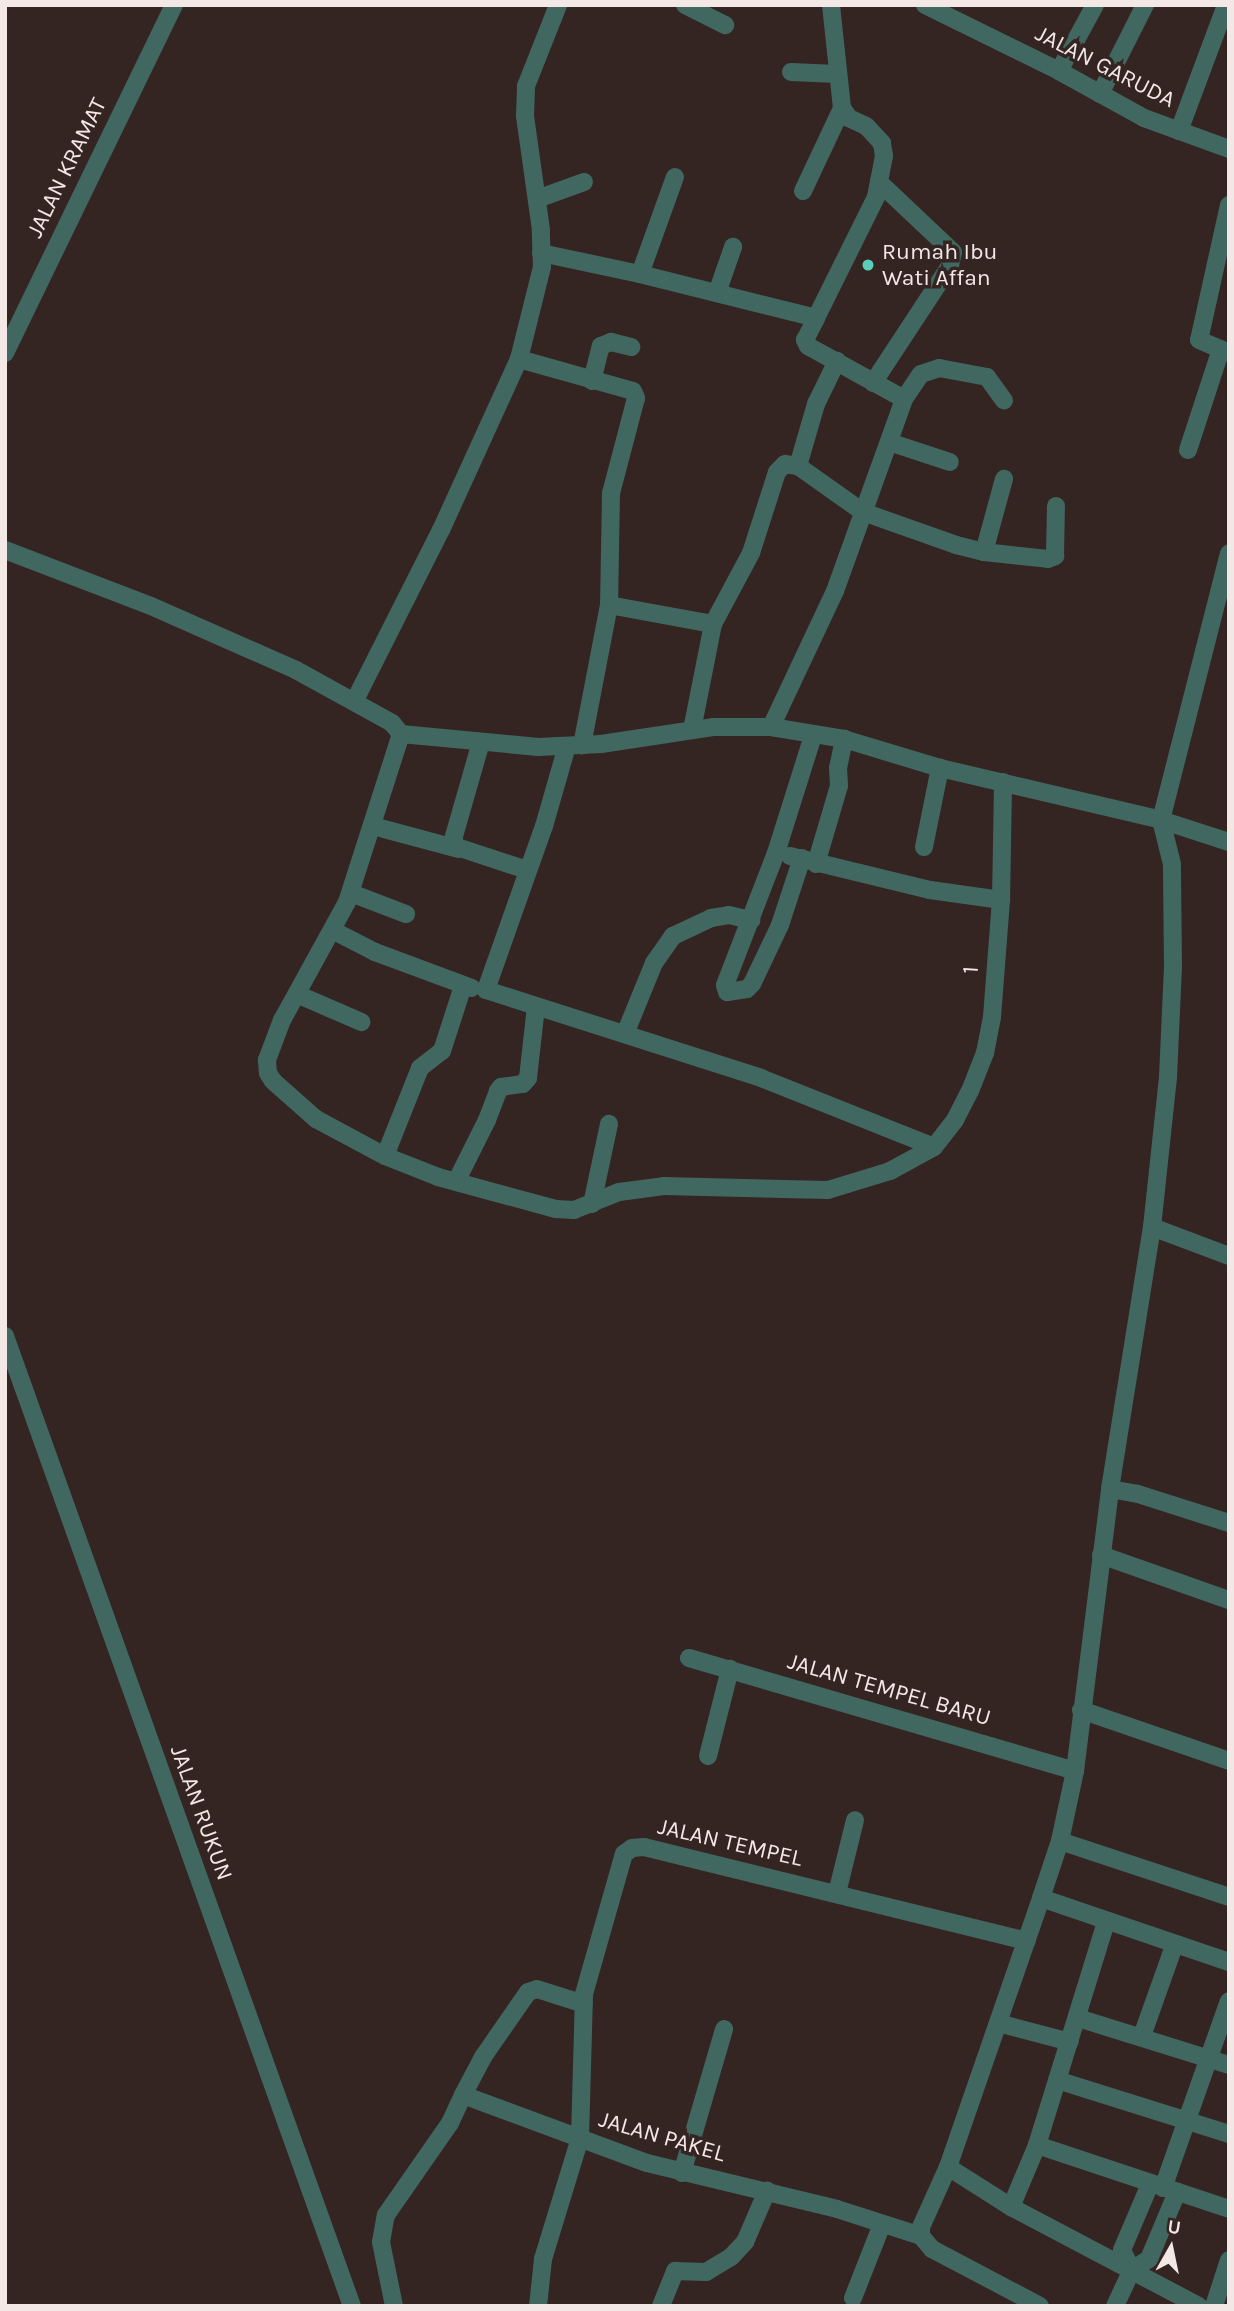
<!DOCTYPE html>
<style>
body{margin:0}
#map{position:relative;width:1234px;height:2311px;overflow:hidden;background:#352522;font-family:Karla,sans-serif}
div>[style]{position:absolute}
.minor>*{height:18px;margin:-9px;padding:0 9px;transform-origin:9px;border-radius:9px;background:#416860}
.tertiary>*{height:18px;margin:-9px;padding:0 9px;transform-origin:9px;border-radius:9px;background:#416860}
.dots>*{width:19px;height:19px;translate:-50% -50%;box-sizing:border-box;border:4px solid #352522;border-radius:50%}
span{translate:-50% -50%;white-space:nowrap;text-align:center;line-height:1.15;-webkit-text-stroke:7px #352522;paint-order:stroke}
.street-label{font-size:23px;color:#f4e8e6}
.poi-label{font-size:23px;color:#f4e8e6}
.left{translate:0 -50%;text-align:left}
.frame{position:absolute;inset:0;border:7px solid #f4e8e6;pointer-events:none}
.north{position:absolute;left:1136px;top:2213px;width:70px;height:70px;-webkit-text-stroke:5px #352522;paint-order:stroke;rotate:9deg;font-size:19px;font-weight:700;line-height:28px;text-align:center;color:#f4e8e6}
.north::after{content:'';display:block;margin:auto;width:24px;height:32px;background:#f4e8e6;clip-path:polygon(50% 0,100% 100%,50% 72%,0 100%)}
</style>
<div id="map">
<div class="minor">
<div style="left:685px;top:5px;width:45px;rotate:26.6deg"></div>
<div style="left:925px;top:5px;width:149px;rotate:26.2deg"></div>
<div style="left:1059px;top:71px;width:97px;rotate:28.9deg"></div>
<div style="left:1144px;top:118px;width:90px;rotate:20deg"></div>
<div style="left:1059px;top:71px;width:75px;rotate:-61.4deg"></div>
<div style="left:791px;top:72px;width:46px;rotate:2.5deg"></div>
<div style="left:1100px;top:94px;width:100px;rotate:-63.2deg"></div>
<div style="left:1179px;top:131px;width:134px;rotate:-69.5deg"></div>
<div style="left:803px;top:191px;width:92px;rotate:-64.8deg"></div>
<div style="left:537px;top:199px;width:50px;rotate:-19.9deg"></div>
<div style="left:1229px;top:205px;width:138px;rotate:102.5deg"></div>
<div style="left:1199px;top:340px;width:33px;rotate:23deg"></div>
<div style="left:541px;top:253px;width:101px;rotate:12deg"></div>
<div style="left:640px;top:274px;width:181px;rotate:14deg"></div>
<div style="left:816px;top:318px;width:135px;rotate:-63.6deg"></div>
<div style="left:876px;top:197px;width:42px;rotate:-79deg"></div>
<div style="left:884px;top:156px;width:13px;rotate:-99deg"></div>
<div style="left:882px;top:143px;width:23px;rotate:-133deg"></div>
<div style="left:866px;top:126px;width:19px;rotate:-155deg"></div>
<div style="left:849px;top:118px;width:12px;rotate:-125deg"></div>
<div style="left:842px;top:108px;width:104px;rotate:-96.1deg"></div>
<div style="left:640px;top:274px;width:103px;rotate:-70.2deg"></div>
<div style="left:717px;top:293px;width:49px;rotate:-70.8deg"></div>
<div style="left:5px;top:353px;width:387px;rotate:-64.1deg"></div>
<div style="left:519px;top:359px;width:118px;rotate:15.7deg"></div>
<div style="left:633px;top:391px;width:8px;rotate:67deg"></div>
<div style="left:636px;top:398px;width:98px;rotate:104.7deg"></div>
<div style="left:611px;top:493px;width:112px;rotate:91deg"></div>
<div style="left:609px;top:605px;width:143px;rotate:100.9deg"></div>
<div style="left:592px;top:381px;width:36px;rotate:-76deg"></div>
<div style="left:601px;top:346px;width:11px;rotate:-22deg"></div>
<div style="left:611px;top:342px;width:21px;rotate:14deg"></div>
<div style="left:873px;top:383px;width:140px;rotate:-56.7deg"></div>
<div style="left:950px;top:266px;width:14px;rotate:-78deg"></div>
<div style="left:953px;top:252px;width:102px;rotate:-136.6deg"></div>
<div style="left:904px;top:399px;width:30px;rotate:-56deg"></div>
<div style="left:921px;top:374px;width:19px;rotate:-18deg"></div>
<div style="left:939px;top:368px;width:49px;rotate:10.6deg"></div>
<div style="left:987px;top:377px;width:29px;rotate:54deg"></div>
<div style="left:889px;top:442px;width:64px;rotate:18.2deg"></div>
<div style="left:1188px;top:450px;width:106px;rotate:-71.9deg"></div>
<div style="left:798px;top:466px;width:65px;rotate:-73.8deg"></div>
<div style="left:816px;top:404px;width:48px;rotate:-64deg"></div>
<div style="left:5px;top:550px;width:156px;rotate:21deg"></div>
<div style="left:151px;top:606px;width:158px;rotate:23.8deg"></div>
<div style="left:296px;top:670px;width:110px;rotate:28.9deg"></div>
<div style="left:392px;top:723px;width:14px;rotate:51deg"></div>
<div style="left:401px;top:734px;width:138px;rotate:5.4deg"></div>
<div style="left:538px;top:747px;width:63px;rotate:-2.7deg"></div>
<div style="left:601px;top:744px;width:113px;rotate:-8.6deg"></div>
<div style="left:713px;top:727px;width:58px"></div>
<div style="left:771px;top:727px;width:74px;rotate:9.3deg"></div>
<div style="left:844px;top:739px;width:100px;rotate:16.8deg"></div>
<div style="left:940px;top:768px;width:227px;rotate:13.2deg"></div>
<div style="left:1161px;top:820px;width:71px;rotate:17.9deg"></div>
<div style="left:984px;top:552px;width:76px;rotate:-74.7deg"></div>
<div style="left:609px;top:605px;width:106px;rotate:10.4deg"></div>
<div style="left:713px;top:624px;width:81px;rotate:-61.8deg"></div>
<div style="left:751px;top:553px;width:85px;rotate:-72.2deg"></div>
<div style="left:777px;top:472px;width:11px;rotate:-45deg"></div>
<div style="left:785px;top:464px;width:13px;rotate:9deg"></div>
<div style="left:798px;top:466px;width:80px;rotate:35.3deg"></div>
<div style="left:863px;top:512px;width:99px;rotate:19.5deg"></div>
<div style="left:956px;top:545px;width:29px;rotate:14deg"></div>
<div style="left:984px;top:552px;width:64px;rotate:6.2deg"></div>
<div style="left:1048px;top:559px;width:8px;rotate:-23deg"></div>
<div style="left:1055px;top:556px;width:50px;rotate:-88.9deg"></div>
<div style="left:355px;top:700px;width:191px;rotate:-63.2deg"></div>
<div style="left:441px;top:530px;width:188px;rotate:-65.5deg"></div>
<div style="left:519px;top:359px;width:95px;rotate:-76deg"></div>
<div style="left:542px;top:267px;width:37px;rotate:-92deg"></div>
<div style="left:541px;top:230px;width:115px;rotate:-98deg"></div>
<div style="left:525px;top:116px;width:30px;rotate:-88deg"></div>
<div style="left:526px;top:86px;width:87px;rotate:-68.4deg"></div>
<div style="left:771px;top:727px;width:150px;rotate:-64.8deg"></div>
<div style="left:835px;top:591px;width:204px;rotate:-70.2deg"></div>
<div style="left:904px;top:399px;width:110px;rotate:-151.1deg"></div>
<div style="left:808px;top:346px;width:7px;rotate:-117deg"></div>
<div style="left:805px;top:340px;width:25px;rotate:-63deg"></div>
<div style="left:692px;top:730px;width:108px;rotate:-78.8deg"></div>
<div style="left:401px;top:734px;width:176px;rotate:107.8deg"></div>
<div style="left:347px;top:902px;width:135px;rotate:118.8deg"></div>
<div style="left:282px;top:1020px;width:43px;rotate:110.6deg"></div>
<div style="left:267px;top:1060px;width:13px;rotate:86deg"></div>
<div style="left:268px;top:1073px;width:9px;rotate:58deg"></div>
<div style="left:273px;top:1081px;width:57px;rotate:41.5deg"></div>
<div style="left:316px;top:1119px;width:78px;rotate:28.2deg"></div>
<div style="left:385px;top:1156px;width:57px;rotate:21.6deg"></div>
<div style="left:438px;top:1177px;width:122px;rotate:15.2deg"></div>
<div style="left:556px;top:1209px;width:18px;rotate:3deg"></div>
<div style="left:574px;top:1210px;width:48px;rotate:-21.8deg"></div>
<div style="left:619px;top:1192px;width:45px;rotate:-7.6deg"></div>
<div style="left:664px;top:1186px;width:164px;rotate:1.4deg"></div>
<div style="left:828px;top:1190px;width:65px;rotate:-17deg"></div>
<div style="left:890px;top:1171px;width:50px;rotate:-28.6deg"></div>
<div style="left:934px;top:1147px;width:34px;rotate:-52deg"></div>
<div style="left:955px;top:1120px;width:33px;rotate:-63deg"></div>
<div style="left:970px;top:1091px;width:41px;rotate:-68.5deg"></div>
<div style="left:985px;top:1053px;width:37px;rotate:-79deg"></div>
<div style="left:992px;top:1017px;width:117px;rotate:-85.6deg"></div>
<div style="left:1001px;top:900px;width:118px;rotate:-89deg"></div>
<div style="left:481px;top:742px;width:98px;rotate:106deg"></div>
<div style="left:454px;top:836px;width:10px;rotate:90deg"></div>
<div style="left:454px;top:846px;width:77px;rotate:18.2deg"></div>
<div style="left:567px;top:746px;width:83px;rotate:106deg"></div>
<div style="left:544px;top:826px;width:174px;rotate:109.5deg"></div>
<div style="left:486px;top:990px;width:289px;rotate:17.7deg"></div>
<div style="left:761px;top:1078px;width:186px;rotate:21.7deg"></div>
<div style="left:373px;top:826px;width:88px;rotate:15.1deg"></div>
<div style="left:924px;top:847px;width:81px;rotate:-78.6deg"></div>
<div style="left:790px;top:856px;width:144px;rotate:13.7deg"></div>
<div style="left:930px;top:890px;width:72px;rotate:8deg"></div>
<div style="left:802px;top:858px;width:71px;rotate:108.2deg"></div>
<div style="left:780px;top:925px;width:65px;rotate:115.4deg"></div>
<div style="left:752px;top:984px;width:7px;rotate:135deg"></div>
<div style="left:747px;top:989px;width:20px;rotate:171deg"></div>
<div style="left:727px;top:992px;width:7px;rotate:-106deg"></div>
<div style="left:725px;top:985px;width:142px;rotate:-68.9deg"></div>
<div style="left:776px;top:853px;width:123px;rotate:-72.5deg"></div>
<div style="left:816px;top:864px;width:81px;rotate:-73.6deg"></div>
<div style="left:839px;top:786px;width:18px;rotate:-93deg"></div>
<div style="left:838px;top:768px;width:30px;rotate:-78deg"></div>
<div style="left:351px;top:893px;width:59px;rotate:20.9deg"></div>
<div style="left:334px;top:931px;width:46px;rotate:27.1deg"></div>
<div style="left:375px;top:952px;width:103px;rotate:20.4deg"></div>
<div style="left:299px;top:995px;width:68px;rotate:23.5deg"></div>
<div style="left:625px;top:1034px;width:77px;rotate:-67.8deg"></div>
<div style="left:654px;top:963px;width:33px;rotate:-55deg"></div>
<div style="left:673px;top:936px;width:42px;rotate:-25.3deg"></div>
<div style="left:711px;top:918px;width:18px;rotate:-9deg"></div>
<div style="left:729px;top:915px;width:23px;rotate:13deg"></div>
<div style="left:385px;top:1156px;width:95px;rotate:-68.3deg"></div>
<div style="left:420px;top:1068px;width:28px;rotate:-38deg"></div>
<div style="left:442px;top:1051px;width:68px;rotate:-72.1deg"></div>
<div style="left:457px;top:1180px;width:67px;rotate:-63.4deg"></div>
<div style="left:487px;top:1120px;width:31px;rotate:-69deg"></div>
<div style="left:498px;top:1091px;width:5px;rotate:-53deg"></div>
<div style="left:501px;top:1087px;width:22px;rotate:-8deg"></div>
<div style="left:523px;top:1084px;width:8px;rotate:-50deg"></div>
<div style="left:528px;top:1078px;width:71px;rotate:-83.6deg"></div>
<div style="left:592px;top:1204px;width:82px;rotate:-78deg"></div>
<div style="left:1152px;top:1227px;width:82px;rotate:20.6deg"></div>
<div style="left:5px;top:1336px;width:1030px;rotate:70.32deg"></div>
<div style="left:1110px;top:1489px;width:28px;rotate:10deg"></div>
<div style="left:1138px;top:1494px;width:96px;rotate:17.7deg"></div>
<div style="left:1101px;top:1555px;width:136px;rotate:19.4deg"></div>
<div style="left:689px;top:1658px;width:402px;rotate:16.3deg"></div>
<div style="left:1081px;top:1710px;width:157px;rotate:19deg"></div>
<div style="left:708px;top:1756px;width:90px;rotate:-75.8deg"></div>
<div style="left:1060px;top:1841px;width:178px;rotate:18.3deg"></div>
<div style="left:837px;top:1893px;width:75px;rotate:-76.1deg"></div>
<div style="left:1041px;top:1898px;width:199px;rotate:18.8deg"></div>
<div style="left:1078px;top:2018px;width:158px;rotate:17.3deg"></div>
<div style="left:998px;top:2023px;width:74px;rotate:14.8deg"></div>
<div style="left:1142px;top:2036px;width:96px;rotate:-70.4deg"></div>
<div style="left:1057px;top:2080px;width:180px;rotate:17.4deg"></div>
<div style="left:463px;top:2095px;width:43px;rotate:-62.2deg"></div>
<div style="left:483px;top:2057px;width:79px;rotate:-55.3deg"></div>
<div style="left:528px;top:1992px;width:9px;rotate:-18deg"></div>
<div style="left:537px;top:1989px;width:49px;rotate:17.7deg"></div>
<div style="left:1037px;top:2145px;width:202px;rotate:18.4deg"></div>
<div style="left:948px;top:2167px;width:75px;rotate:32.4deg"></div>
<div style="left:1011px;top:2207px;width:212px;rotate:27.8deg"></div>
<div style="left:682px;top:2173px;width:150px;rotate:-73.7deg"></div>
<div style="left:1163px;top:2188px;width:198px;rotate:-70.6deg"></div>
<div style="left:1011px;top:2207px;width:67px;rotate:-67.2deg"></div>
<div style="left:1037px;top:2145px;width:233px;rotate:-72.8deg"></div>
<div style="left:1132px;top:2270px;width:22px;rotate:-117deg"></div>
<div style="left:1122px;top:2250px;width:72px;rotate:-67deg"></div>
<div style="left:853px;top:2298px;width:79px;rotate:-68.6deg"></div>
<div style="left:394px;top:2306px;width:65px;rotate:-101.5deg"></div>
<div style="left:381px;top:2242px;width:27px;rotate:-80deg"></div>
<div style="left:386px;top:2215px;width:112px;rotate:-55.2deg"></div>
<div style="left:450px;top:2123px;width:31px;rotate:-65deg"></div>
<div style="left:463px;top:2095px;width:196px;rotate:20.3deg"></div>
<div style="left:647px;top:2163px;width:195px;rotate:13.6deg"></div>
<div style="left:837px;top:2209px;width:88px;rotate:17.8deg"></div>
<div style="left:921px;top:2236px;width:9px;rotate:-90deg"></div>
<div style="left:921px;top:2227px;width:66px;rotate:-65.8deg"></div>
<div style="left:948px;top:2167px;width:285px;rotate:-70.9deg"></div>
<div style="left:1041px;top:1898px;width:60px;rotate:-71.6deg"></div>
<div style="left:1060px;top:1841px;width:72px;rotate:-77.9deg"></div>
<div style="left:1075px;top:1771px;width:284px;rotate:-82.9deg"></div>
<div style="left:1110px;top:1489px;width:265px;rotate:-80.9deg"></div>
<div style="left:1152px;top:1227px;width:151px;rotate:-83.9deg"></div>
<div style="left:1168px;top:1077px;width:110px;rotate:-87.4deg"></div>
<div style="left:1173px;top:967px;width:103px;rotate:-90.6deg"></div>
<div style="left:1172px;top:864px;width:45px;rotate:-104deg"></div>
<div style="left:1161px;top:820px;width:275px;rotate:-75.7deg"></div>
<div style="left:538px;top:2306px;width:47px;rotate:-83.9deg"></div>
<div style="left:543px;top:2259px;width:127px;rotate:-73deg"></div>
<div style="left:580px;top:2138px;width:144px;rotate:-88.4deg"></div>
<div style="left:584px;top:1994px;width:146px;rotate:-74.1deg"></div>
<div style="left:624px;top:1854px;width:10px;rotate:-37deg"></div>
<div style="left:632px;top:1848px;width:12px;rotate:-5deg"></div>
<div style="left:644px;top:1847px;width:394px;rotate:13.8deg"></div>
<div style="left:661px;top:2306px;width:38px;rotate:-68deg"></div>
<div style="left:675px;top:2271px;width:31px;rotate:2deg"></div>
<div style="left:706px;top:2272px;width:29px;rotate:-31deg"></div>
<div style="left:731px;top:2257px;width:21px;rotate:-47deg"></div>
<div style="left:745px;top:2242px;width:56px;rotate:-66.7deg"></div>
<div style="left:1115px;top:2306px;width:40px;rotate:-65deg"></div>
<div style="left:1132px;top:2270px;width:20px;rotate:-33deg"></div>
<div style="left:1149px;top:2259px;width:73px;rotate:-67.3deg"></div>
<div style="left:1214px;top:2306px;width:48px;rotate:-71.9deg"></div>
</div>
<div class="tertiary">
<div style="left:921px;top:2236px;width:17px;rotate:50deg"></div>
<div style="left:932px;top:2249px;width:122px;rotate:27.8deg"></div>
</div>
<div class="dots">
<div style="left:868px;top:265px;background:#5bcebb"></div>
</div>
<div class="street-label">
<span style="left:1105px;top:67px;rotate:27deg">JALAN GARUDA</span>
<span style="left:67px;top:168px;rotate:-64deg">JALAN KRAMAT</span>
<span style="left:971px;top:970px;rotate:-86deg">1</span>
<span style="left:889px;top:1690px;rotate:16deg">JALAN TEMPEL BARU</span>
<span style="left:201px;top:1813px;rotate:70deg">JALAN RUKUN</span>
<span style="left:730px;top:1843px;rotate:13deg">JALAN TEMPEL</span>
<span style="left:662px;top:2137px;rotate:16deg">JALAN PAKEL</span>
</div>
<div class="poi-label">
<span class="left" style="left:882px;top:265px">Rumah Ibu<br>Wati Affan</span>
</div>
<div class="frame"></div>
<div class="north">U</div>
</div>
